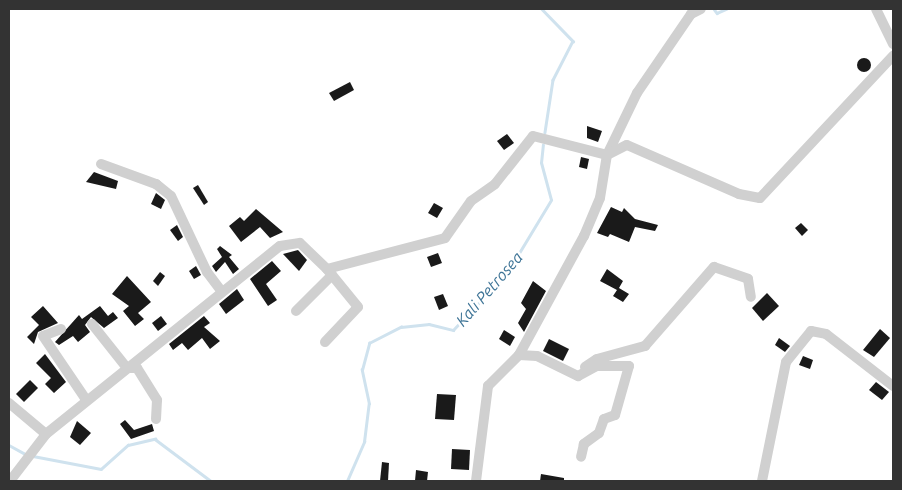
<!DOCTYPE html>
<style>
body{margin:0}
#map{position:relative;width:902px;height:490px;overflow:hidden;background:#fff;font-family:Ubuntu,sans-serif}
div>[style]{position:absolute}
.stream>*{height:2.5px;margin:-1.25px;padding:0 1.25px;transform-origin:1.25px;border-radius:1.25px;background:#cfe2ee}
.building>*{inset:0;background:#1a1a1a}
.round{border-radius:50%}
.minor>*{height:10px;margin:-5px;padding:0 5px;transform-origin:5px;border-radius:5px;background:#d0d0d0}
span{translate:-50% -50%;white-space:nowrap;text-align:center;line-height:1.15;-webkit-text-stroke:5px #fff;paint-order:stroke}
.water-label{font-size:16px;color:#3f7597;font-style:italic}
.frame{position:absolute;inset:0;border:10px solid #333;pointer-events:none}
</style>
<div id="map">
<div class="stream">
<div style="left:542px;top:9px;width:45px;rotate:45.9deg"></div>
<div style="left:573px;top:41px;width:44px;rotate:117.1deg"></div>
<div style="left:553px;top:80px;width:53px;rotate:98.7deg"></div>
<div style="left:714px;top:9px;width:5px;rotate:53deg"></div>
<div style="left:717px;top:13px;width:10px;rotate:-24deg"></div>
<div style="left:9px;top:445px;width:21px;rotate:29deg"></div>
<div style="left:33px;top:456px;width:69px;rotate:10.8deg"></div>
<div style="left:101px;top:469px;width:36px;rotate:-42deg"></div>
<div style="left:128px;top:445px;width:28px;rotate:-13deg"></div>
<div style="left:155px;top:439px;width:70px;rotate:36.9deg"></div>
<div style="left:347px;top:481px;width:43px;rotate:-66.4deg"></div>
<div style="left:364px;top:442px;width:38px;rotate:-83deg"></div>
<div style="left:369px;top:404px;width:35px;rotate:-102deg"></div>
<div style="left:362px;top:370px;width:28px;rotate:-75deg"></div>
<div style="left:369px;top:343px;width:36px;rotate:-27deg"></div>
<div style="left:401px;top:327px;width:28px;rotate:-6deg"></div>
<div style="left:429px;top:324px;width:25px;rotate:14deg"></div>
<div style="left:453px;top:330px;width:79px;rotate:-46.5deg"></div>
<div style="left:507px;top:273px;width:85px;rotate:-58.9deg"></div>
<div style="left:551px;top:200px;width:38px;rotate:-105deg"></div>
<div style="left:541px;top:163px;width:18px;rotate:-84deg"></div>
</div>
<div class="building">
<div class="round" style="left:857px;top:58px;width:14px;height:14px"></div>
<div style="clip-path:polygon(350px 82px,354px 90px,334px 101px,329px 93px)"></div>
<div style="clip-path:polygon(587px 126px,602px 131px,598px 142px,587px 138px)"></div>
<div style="clip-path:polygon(507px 134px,514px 143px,504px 150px,497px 141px)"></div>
<div style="clip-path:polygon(581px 157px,589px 159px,587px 169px,579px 167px)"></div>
<div style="clip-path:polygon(94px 172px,118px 181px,116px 189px,86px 182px)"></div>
<div style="clip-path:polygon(198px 185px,208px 202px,204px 205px,193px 188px)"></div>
<div style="clip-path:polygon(156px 193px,165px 200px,161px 209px,151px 204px)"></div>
<div style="clip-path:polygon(434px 203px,443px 208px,437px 218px,428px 213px)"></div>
<div style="clip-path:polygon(611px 207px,622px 212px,624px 208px,635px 219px,658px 225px,655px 231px,635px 227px,629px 242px,610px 234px,608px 237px,597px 233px)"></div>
<div style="clip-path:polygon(256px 209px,283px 232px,270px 238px,260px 227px,241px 242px,229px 226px,240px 217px,244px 221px)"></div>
<div style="clip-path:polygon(801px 223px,808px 230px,802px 236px,795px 228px)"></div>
<div style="clip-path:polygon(177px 225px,183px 237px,178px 241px,170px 230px)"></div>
<div style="clip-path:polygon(220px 246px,232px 255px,229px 257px,239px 269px,233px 274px,225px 262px,216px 272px,212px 266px,222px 257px,217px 249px)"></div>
<div style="clip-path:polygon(298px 250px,307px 260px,299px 271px,283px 254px)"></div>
<div style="clip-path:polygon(438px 253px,442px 263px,431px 267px,427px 257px)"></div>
<div style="clip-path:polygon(272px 261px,281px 271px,266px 284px,277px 300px,268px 306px,250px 279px)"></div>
<div style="clip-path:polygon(196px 266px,201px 275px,194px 279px,189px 271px)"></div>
<div style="clip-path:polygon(607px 269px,623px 281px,619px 288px,629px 294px,623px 302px,613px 296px,617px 290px,600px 281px)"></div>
<div style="clip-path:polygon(160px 272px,165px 276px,158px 286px,153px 281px)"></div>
<div style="clip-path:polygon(127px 276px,151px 302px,138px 313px,144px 319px,135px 326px,123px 311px,129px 306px,112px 294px)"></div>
<div style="clip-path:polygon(533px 281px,546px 291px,524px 332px,518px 323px,526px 309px,521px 303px)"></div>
<div style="clip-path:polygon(237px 289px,244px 300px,226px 314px,219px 304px)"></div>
<div style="clip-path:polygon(767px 293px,779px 306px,763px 321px,752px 308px)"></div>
<div style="clip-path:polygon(443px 294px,448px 306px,439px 310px,434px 297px)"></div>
<div style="clip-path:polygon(43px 306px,58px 323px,38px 332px,34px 344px,27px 337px,39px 325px,31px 317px)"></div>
<div style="clip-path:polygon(100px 306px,108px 316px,113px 312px,118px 318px,104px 328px,91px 317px,85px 325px,90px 332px,78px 342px,73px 336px,59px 345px,55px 342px,79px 315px,82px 319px)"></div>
<div style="clip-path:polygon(161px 316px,167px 324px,158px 331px,152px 323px)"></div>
<div style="clip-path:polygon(204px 316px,210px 323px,204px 327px,220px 341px,210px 349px,202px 338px,188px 350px,182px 343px,173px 350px,169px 344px)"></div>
<div style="clip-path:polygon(880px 329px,890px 338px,874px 357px,863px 350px)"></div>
<div style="clip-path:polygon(504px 330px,515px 337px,510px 346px,499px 339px)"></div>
<div style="clip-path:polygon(779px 338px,790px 346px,785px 352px,775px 345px)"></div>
<div style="clip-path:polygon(549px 339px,569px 349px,563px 361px,543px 351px)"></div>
<div style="clip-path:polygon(45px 354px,66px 382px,54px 393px,45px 384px,51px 378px,36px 363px)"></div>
<div style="clip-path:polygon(803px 356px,813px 360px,810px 369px,799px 365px)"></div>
<div style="clip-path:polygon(30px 380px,38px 388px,24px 402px,16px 394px)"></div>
<div style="clip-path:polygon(876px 382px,889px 392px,882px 400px,869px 390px)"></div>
<div style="clip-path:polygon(437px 394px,456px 395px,454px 420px,435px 419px)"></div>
<div style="clip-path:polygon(125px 420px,134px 430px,152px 424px,154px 431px,131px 439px,120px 424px)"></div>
<div style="clip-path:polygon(77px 421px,91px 433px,80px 445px,70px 437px)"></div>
<div style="clip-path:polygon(452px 449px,470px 450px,469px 470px,451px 469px)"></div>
<div style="clip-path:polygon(382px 462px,389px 463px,388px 481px,380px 481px)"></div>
<div style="clip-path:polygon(416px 470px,428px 472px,427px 481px,415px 481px)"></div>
<div style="clip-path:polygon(541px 474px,564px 478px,564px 481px,540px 481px)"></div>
</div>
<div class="minor">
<div style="left:876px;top:9px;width:39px;rotate:64deg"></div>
<div style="left:101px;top:164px;width:59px;rotate:20deg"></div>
<div style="left:156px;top:184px;width:19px;rotate:39deg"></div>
<div style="left:171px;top:196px;width:84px;rotate:64.7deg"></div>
<div style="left:207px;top:272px;width:25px;rotate:53deg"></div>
<div style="left:296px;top:311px;width:51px;rotate:-45deg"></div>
<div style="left:92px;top:324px;width:56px;rotate:51.5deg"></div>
<div style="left:127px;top:368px;width:10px"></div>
<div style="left:137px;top:368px;width:38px;rotate:58deg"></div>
<div style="left:157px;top:400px;width:19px;rotate:93deg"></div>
<div style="left:61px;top:329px;width:19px;rotate:159deg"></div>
<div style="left:43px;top:336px;width:78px;rotate:55.9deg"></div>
<div style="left:325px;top:342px;width:48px;rotate:-46.7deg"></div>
<div style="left:358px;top:307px;width:49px;rotate:-129.2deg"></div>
<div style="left:519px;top:355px;width:136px;rotate:-61.4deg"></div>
<div style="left:584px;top:236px;width:41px;rotate:-67.2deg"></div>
<div style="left:600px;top:198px;width:44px;rotate:-80.8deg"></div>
<div style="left:607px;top:155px;width:69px;rotate:-64.2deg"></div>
<div style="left:637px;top:93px;width:96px;rotate:-55.6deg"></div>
<div style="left:691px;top:14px;width:11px;rotate:-27deg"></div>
<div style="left:585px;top:367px;width:14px;rotate:-34deg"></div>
<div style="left:597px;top:359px;width:50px;rotate:-15.2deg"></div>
<div style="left:645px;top:346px;width:105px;rotate:-48.9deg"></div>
<div style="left:714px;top:267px;width:36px;rotate:19deg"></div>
<div style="left:748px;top:279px;width:18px;rotate:81deg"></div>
<div style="left:9px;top:403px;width:48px;rotate:40deg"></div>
<div style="left:10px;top:481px;width:59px;rotate:-52.5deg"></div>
<div style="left:46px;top:434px;width:300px;rotate:-38.8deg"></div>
<div style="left:280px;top:246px;width:20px;rotate:-9deg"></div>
<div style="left:300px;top:243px;width:37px;rotate:44deg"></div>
<div style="left:327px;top:269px;width:122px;rotate:-14.7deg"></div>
<div style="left:445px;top:238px;width:45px;rotate:-54.9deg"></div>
<div style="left:471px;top:201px;width:29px;rotate:-35deg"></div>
<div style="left:495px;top:184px;width:61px;rotate:-51.6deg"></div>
<div style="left:533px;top:136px;width:76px;rotate:14.4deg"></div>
<div style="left:607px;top:155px;width:22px;rotate:-27deg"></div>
<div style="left:627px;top:145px;width:122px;rotate:23.6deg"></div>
<div style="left:739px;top:194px;width:21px;rotate:11deg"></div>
<div style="left:760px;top:198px;width:195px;rotate:-46.9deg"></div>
<div style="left:476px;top:481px;width:96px;rotate:-82.8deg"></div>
<div style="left:488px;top:386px;width:44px;rotate:-45deg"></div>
<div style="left:519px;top:355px;width:18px;rotate:3deg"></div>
<div style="left:537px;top:356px;width:46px;rotate:26deg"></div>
<div style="left:578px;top:376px;width:21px;rotate:-28deg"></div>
<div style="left:597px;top:366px;width:32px"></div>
<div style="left:629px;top:366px;width:51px;rotate:105.9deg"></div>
<div style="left:615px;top:415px;width:12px;rotate:160deg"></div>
<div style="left:604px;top:419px;width:15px;rotate:110deg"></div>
<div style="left:599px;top:433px;width:19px;rotate:144deg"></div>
<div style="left:584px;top:444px;width:13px;rotate:103deg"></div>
<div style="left:762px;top:481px;width:121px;rotate:-78.6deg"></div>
<div style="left:786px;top:362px;width:40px;rotate:-51deg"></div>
<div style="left:811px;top:331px;width:15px;rotate:11deg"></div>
<div style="left:826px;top:334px;width:85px;rotate:37.8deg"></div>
</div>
<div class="water-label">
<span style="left:489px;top:289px;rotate:-49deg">Kali Petrosea</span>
</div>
<div class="frame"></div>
</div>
